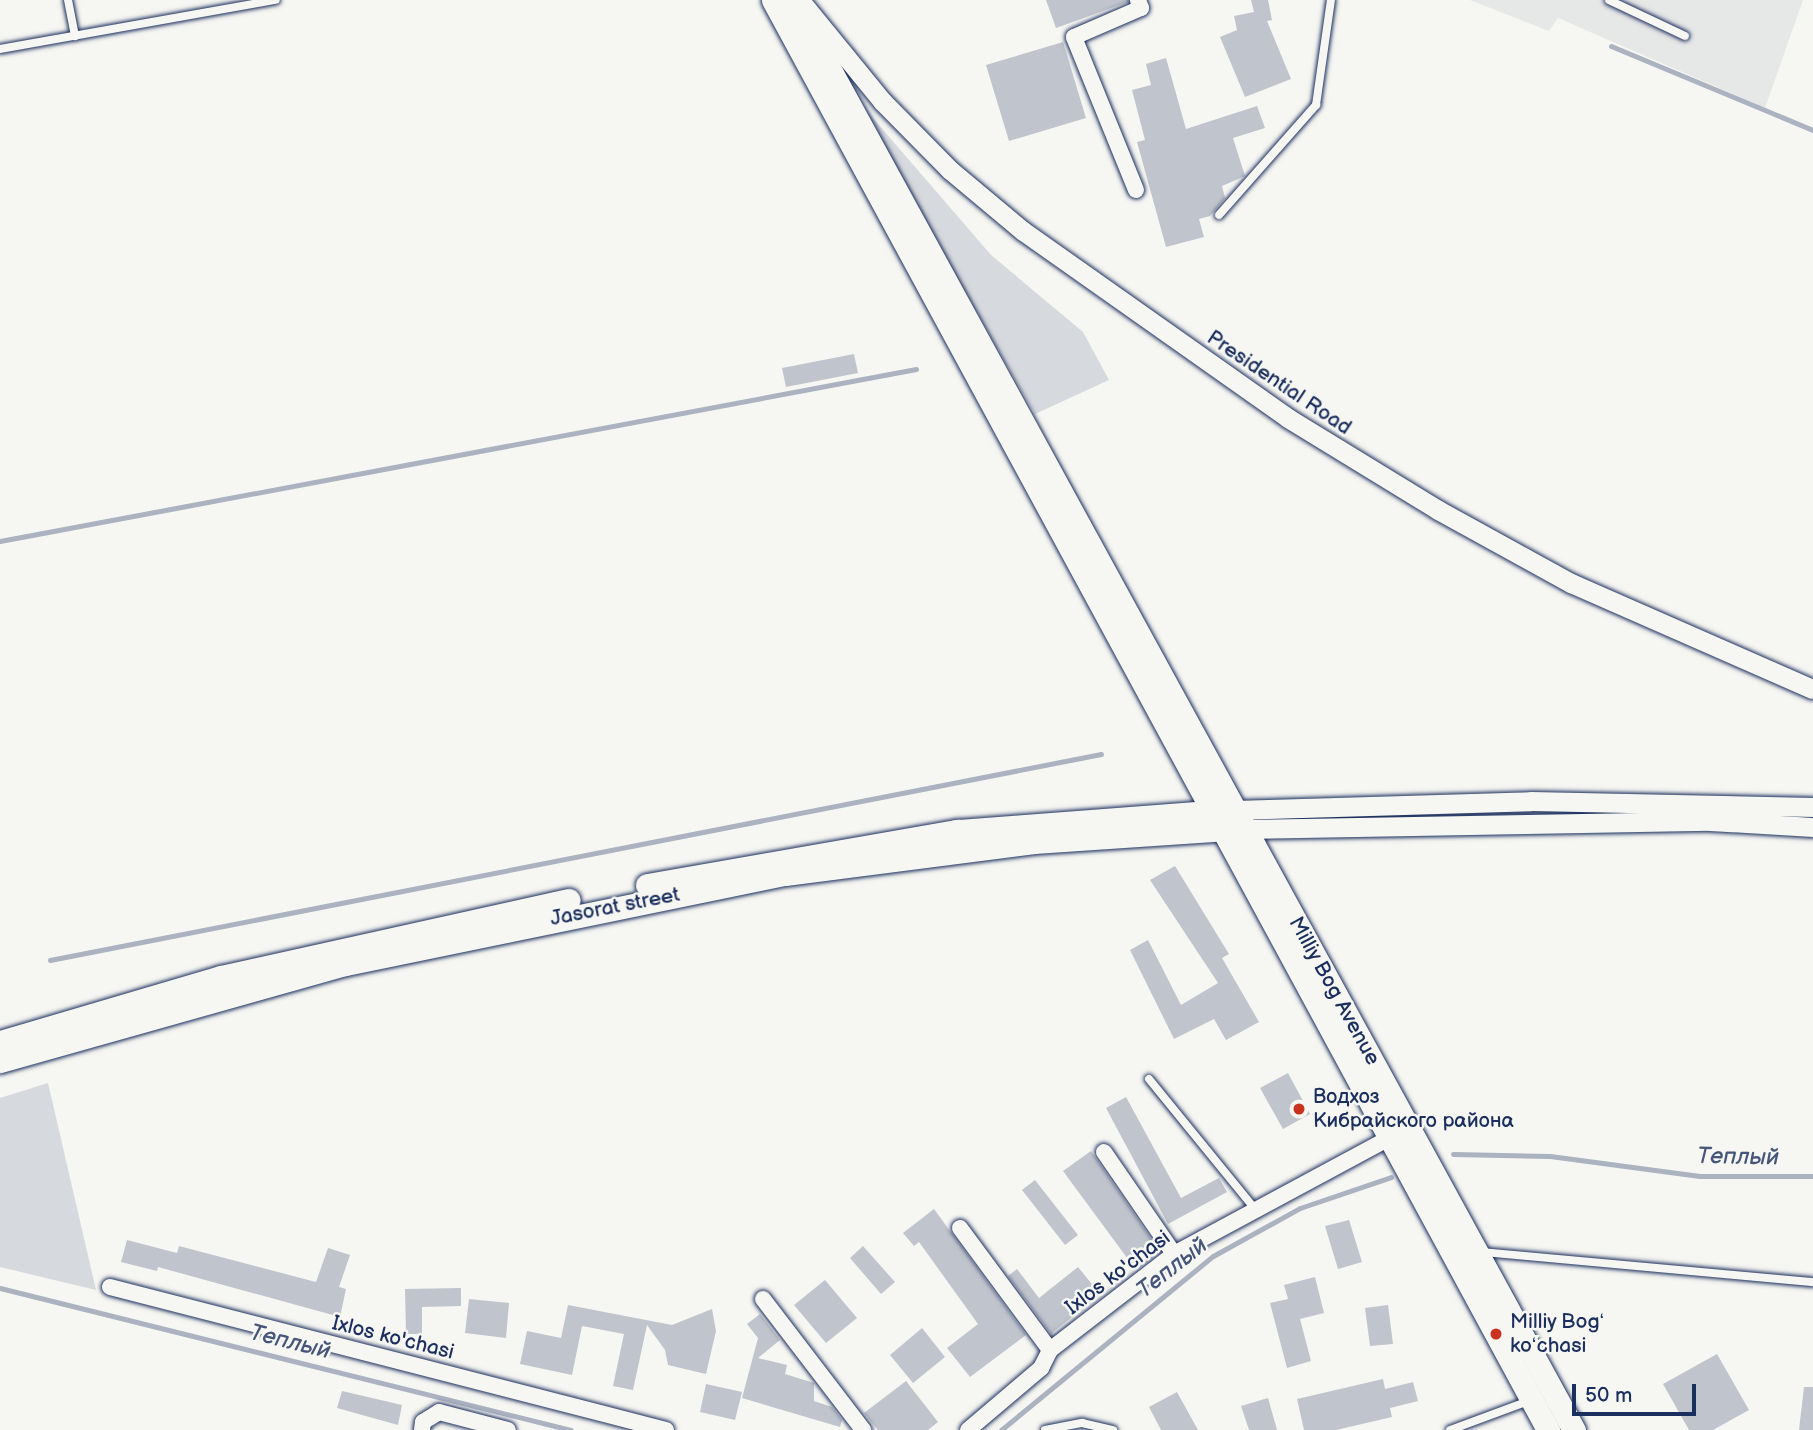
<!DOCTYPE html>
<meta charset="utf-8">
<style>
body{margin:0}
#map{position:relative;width:1813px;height:1430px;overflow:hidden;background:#f6f6f2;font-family:"Balsamiq Sans",sans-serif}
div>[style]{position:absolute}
.built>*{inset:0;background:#e6e7e7}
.green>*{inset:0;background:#d6d9dd}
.stream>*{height:5px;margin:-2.5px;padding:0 2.5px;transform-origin:2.5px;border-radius:2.5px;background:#abb2c0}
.building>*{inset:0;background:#c0c4cd}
.roads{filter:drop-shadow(0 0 2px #1b2f5e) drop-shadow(0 0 2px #1b2f5e)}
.service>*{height:8px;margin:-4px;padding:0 4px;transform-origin:4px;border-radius:4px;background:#f6f6f2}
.minor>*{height:16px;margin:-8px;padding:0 8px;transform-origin:8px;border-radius:8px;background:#f6f6f2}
.tertiary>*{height:19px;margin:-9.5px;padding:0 9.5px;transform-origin:9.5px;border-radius:9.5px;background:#f6f6f2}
.secondary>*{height:23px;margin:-11.5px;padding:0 11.5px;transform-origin:11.5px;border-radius:11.5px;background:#f6f6f2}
.dots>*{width:19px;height:19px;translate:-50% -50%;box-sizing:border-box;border:4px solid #f6f6f2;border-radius:50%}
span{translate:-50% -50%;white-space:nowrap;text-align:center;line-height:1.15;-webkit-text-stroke:5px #f6f6f2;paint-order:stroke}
.street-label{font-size:21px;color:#1b2f5e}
.poi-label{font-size:21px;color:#1b2f5e}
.left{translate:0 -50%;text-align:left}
.water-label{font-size:23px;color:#46567b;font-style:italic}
.scale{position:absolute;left:1572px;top:1384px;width:124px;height:32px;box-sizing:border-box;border:4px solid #1b2f5e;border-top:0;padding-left:9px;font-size:21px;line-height:24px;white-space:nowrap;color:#1b2f5e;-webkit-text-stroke:5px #f6f6f2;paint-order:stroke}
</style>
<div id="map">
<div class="built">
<div style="clip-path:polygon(1470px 0,1803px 0,1765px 108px,1558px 18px,1549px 31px)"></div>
</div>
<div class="green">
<div style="clip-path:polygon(853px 95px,991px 255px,1083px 332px,1109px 380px,1035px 414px)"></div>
<div style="clip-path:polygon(48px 1083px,96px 1290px,0 1267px,0 1098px)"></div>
</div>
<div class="stream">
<div style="left:1611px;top:46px;width:219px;rotate:22.6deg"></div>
<div style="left:0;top:541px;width:932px;rotate:-10.63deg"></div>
<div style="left:50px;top:960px;width:1071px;rotate:-11.09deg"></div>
<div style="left:1453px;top:1154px;width:97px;rotate:1.2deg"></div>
<div style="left:1550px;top:1156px;width:151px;rotate:7.6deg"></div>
<div style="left:1700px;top:1176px;width:113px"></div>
<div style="left:0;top:1288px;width:588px;rotate:13.97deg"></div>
<div style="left:1001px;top:1430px;width:274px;rotate:-39.4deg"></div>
<div style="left:1213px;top:1256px;width:99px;rotate:-28.9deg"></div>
<div style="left:1300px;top:1208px;width:96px;rotate:-18.8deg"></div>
</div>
<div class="building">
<div style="clip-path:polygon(1046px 0,1128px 0,1128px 2px,1056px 28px)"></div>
<div style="clip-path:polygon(1251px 0,1268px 0,1272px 20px,1267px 21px,1291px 79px,1245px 97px,1220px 37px,1237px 30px,1234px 16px,1254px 12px)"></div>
<div style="clip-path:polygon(1063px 42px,1086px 118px,1009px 141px,986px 65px)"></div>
<div style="clip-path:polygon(1166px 58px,1186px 129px,1257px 106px,1265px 128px,1233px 138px,1245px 176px,1222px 186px,1225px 198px,1210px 216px,1199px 219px,1204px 237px,1166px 247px,1137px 142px,1145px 140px,1132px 90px,1151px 85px,1146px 64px)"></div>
<div style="clip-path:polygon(854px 354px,858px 373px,786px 387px,782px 368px)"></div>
<div style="clip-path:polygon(1175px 866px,1229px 954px,1222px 958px,1259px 1022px,1226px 1040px,1214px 1019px,1174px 1039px,1130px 950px,1148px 940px,1181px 1005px,1218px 983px,1150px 880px)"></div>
<div style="clip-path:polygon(1288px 1073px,1310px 1114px,1283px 1129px,1260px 1088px)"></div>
<div style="clip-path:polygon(1126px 1097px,1181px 1198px,1219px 1178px,1227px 1192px,1168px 1224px,1106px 1108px)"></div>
<div style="clip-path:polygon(1091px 1151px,1160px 1252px,1136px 1270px,1063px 1171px)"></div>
<div style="clip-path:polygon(1035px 1180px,1078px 1235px,1065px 1245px,1022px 1190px)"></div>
<div style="clip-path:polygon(934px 1209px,1026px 1335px,970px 1377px,947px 1348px,978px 1324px,919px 1242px,914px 1246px,903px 1233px)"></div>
<div style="clip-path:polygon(1349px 1220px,1362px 1262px,1338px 1269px,1325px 1226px)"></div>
<div style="clip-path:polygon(127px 1240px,177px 1253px,179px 1246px,316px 1282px,328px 1248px,350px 1255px,339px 1287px,346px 1289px,340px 1317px,158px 1267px,157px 1271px,121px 1262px)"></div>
<div style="clip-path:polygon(863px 1246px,895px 1282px,881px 1294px,850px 1258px)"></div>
<div style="clip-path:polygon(1078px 1267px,1100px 1294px,1051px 1334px,1008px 1276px,1017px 1269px,1039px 1298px)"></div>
<div style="clip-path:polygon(1315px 1277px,1324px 1313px,1300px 1319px,1311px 1361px,1287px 1368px,1270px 1303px,1288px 1299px,1284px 1285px)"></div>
<div style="clip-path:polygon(825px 1280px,857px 1318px,826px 1343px,794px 1305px)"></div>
<div style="clip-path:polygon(461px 1288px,461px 1306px,422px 1307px,422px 1334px,406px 1334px,405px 1289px)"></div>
<div style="clip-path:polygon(469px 1299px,509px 1303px,506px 1338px,465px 1333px)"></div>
<div style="clip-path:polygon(568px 1305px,672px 1325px,712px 1309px,716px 1331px,706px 1374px,668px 1365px,665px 1350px,647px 1325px,633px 1390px,613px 1386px,624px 1334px,582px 1326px,572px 1375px,520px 1364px,527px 1331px,561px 1338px)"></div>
<div style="clip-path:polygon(1388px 1305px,1393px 1344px,1370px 1346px,1365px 1308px)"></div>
<div style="clip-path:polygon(760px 1314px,780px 1340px,758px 1358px,787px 1365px,785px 1374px,814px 1383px,814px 1401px,832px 1407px,842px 1420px,840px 1427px,742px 1398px,758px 1338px,747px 1324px)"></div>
<div style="clip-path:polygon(922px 1328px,945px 1357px,913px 1383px,890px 1355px)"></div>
<div style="clip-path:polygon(1717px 1354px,1749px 1410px,1713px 1430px,1689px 1430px,1663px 1384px)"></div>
<div style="clip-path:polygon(1383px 1379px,1385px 1389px,1413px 1382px,1418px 1401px,1390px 1408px,1392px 1417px,1336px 1430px,1304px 1430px,1297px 1399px)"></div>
<div style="clip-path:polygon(906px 1381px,938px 1422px,928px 1430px,878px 1430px,864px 1413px)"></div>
<div style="clip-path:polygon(706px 1384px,742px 1392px,735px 1420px,700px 1412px)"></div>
<div style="clip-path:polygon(1804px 1387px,1813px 1387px,1813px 1430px,1799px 1430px)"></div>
<div style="clip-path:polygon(342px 1391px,402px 1405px,398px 1425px,337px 1408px)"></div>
<div style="clip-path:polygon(1177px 1392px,1198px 1430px,1161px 1430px,1149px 1407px)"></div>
<div style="clip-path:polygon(1268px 1398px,1277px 1430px,1249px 1430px,1241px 1406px)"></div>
</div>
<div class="roads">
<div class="service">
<div style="left:68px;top:0;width:37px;rotate:79deg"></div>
<div style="left:1609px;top:0;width:84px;rotate:25.3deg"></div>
<div style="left:0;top:49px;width:280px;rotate:-10.1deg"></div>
<div style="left:1219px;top:215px;width:147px;rotate:-48.6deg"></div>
<div style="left:1316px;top:105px;width:106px;rotate:-81.9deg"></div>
<div style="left:1149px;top:1079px;width:168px;rotate:50.8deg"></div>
<div style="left:1482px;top:1252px;width:332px;rotate:5.2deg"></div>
<div style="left:1045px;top:1430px;width:38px;rotate:-11deg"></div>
<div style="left:1082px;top:1423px;width:32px;rotate:13deg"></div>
<div style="left:1450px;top:1430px;width:84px;rotate:-20.2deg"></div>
</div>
<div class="minor">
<div style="left:1136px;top:190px;width:165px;rotate:-112.1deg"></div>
<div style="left:1074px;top:37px;width:73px;rotate:-23.4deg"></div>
<div style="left:1141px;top:8px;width:9px;rotate:-111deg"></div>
<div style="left:1104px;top:1152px;width:124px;rotate:55.5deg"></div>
<div style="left:960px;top:1228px;width:152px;rotate:53.6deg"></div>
<div style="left:110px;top:1287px;width:574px;rotate:14.42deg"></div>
<div style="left:763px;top:1299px;width:165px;rotate:52.6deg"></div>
<div style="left:422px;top:1430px;width:8px;rotate:-83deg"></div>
<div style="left:423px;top:1422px;width:19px;rotate:-32deg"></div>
<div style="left:439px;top:1412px;width:71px;rotate:14.6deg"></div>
<div style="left:968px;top:1430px;width:96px;rotate:-40.3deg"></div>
<div style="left:1041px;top:1368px;width:20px;rotate:-63deg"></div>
<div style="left:1050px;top:1350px;width:157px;rotate:-37.7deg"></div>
<div style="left:1174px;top:1254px;width:244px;rotate:-28.3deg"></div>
</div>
<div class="tertiary">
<div style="left:803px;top:4px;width:125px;rotate:50.8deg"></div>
<div style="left:882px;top:101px;width:97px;rotate:45.4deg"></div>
<div style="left:950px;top:170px;width:95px;rotate:39.9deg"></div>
<div style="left:1023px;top:231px;width:324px;rotate:35.2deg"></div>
<div style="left:1288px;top:418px;width:176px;rotate:31.5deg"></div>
<div style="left:1438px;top:510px;width:152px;rotate:28.8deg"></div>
<div style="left:1571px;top:583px;width:264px;rotate:23.7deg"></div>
<div style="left:1234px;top:810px;width:297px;rotate:-1.7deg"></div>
<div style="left:1531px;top:801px;width:282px;rotate:1.2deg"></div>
<div style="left:1244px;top:829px;width:466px;rotate:-1deg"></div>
<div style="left:1710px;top:821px;width:103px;rotate:3.3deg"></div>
</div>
<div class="secondary">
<div style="left:773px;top:0;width:1627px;rotate:61.54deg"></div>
<div style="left:792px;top:0;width:1630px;rotate:61.33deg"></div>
<div style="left:647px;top:885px;width:315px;rotate:-9.9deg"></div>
<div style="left:957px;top:831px;width:268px;rotate:-4.3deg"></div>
<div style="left:0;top:1042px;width:230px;rotate:-16.4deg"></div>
<div style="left:221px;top:977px;width:356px;rotate:-12.5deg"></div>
<div style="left:0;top:1061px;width:359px;rotate:-15.7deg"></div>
<div style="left:346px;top:964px;width:448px;rotate:-11.6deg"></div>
<div style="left:785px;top:874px;width:251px;rotate:-7.3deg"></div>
<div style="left:1034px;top:842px;width:198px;rotate:-3.8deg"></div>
</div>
</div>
<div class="dots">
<div style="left:1299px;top:1109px;background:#c8321e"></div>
<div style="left:1496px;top:1334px;background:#c8321e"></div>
</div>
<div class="street-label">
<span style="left:1279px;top:383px;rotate:34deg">Presidential Road</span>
<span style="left:615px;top:907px;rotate:-11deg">Jasorat street</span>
<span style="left:1334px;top:991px;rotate:61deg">Milliy Bog Avenue</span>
<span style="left:1118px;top:1273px;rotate:-37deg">Ixlos ko'chasi</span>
<span style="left:393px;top:1338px;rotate:14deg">Ixlos ko'chasi</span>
</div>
<div class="poi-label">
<span class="left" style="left:1313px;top:1109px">Водхоз<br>Кибрайского района</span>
<span class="left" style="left:1510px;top:1334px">Milliy Bogʻ<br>koʻchasi</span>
</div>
<div class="water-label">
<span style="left:1738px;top:1157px;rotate:1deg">Теплый</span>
<span style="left:1172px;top:1268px;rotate:-38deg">Теплый</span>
<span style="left:290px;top:1342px;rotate:14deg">Теплый</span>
</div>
<div class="scale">50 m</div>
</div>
